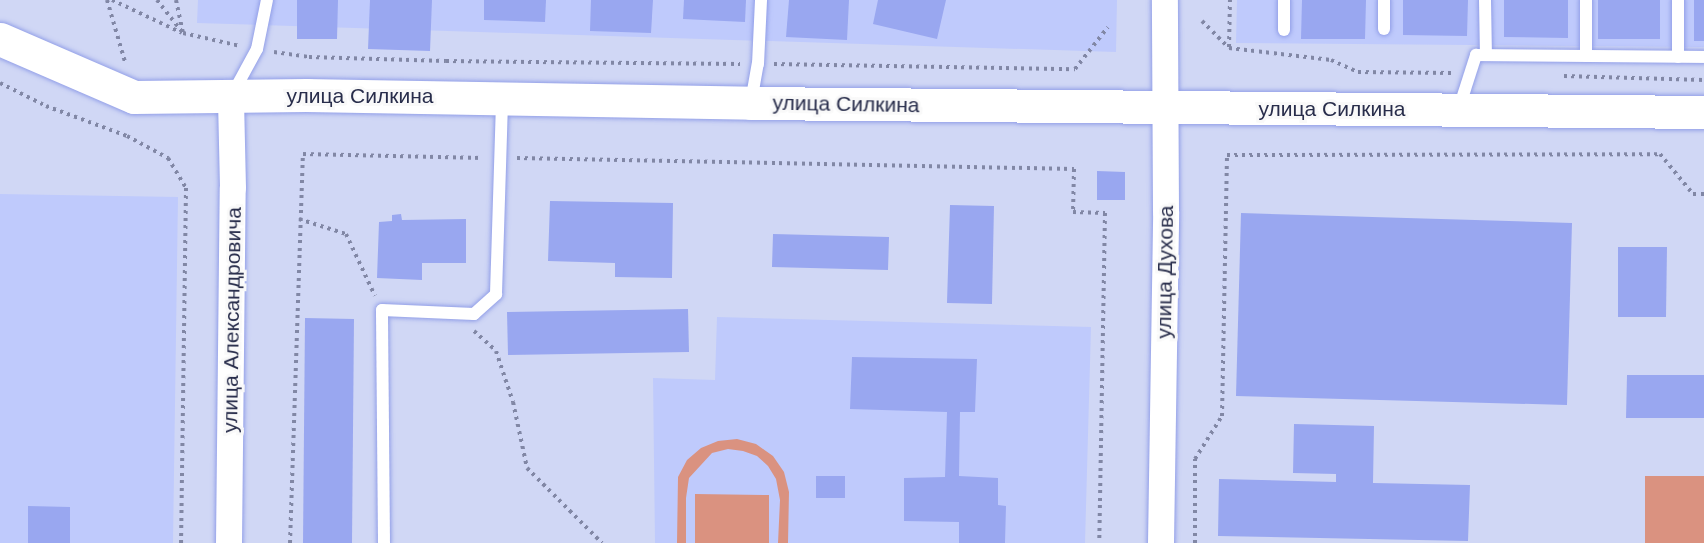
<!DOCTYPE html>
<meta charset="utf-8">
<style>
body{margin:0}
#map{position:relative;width:1704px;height:543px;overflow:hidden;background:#d0d7f5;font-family:Helvetica,sans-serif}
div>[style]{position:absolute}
.built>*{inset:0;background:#bfcafc}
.green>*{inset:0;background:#da9280}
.building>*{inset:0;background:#99a7f0}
.path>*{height:4px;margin-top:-2px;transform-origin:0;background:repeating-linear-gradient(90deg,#8187a5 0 3px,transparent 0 7.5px)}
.roads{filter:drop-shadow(0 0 2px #929fe8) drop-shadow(0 0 2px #929fe8)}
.lane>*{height:12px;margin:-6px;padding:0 6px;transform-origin:6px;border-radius:6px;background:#fff}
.street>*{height:26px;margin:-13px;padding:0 13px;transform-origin:13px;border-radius:13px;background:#fff}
.secondary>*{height:33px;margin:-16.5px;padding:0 16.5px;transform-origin:16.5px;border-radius:16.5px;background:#fff}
span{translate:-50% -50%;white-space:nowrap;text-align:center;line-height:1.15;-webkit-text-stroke:6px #f9f9f9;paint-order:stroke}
.street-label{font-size:21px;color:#282d4b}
</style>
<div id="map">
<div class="built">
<div style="clip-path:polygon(198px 0,1117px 0,1116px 52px,197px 23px)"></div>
<div style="clip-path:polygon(1237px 0,1704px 0,1704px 47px,1236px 43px)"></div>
<div style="clip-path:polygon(0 194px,178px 197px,173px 543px,0 543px)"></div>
<div style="clip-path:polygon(717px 317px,1091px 327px,1085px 543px,655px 543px,653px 378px,715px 380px)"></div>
</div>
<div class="green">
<div style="clip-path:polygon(737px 439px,756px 444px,773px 456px,784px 472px,789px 492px,788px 543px,778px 543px,780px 500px,776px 479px,768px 466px,757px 456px,743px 451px,728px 449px,712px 453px,689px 478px,686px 498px,686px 543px,677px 543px,678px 477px,687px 460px,701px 448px,718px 441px)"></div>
<div style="clip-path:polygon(1645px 476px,1704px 476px,1704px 543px,1645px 543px)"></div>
<div style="clip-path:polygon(695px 494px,769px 495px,769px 543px,695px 543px)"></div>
</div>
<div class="building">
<div style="clip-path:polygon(297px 0,338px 0,337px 39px,297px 39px)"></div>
<div style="clip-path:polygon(370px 0,432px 0,430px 51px,368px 49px)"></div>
<div style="clip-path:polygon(484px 0,546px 0,545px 22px,484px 20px)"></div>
<div style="clip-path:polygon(591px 0,653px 0,651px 33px,590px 31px)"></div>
<div style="clip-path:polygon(684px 0,746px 0,745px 22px,683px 19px)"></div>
<div style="clip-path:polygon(789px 0,849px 0,847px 40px,786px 37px)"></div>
<div style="clip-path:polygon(878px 0,946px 0,937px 39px,873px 24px)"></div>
<div style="clip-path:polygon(1302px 0,1366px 0,1365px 39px,1301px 39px)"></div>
<div style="clip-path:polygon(1403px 0,1468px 0,1467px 36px,1403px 35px)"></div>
<div style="clip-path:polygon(1504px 0,1568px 0,1568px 38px,1504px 37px)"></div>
<div style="clip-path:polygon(1598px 0,1660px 0,1660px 39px,1598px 39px)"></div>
<div style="clip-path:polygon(1694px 0,1704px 0,1704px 41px,1694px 41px)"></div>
<div style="clip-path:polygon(1097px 171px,1125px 172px,1125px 200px,1097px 200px)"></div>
<div style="clip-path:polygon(550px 201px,673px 203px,672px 278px,615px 277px,615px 263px,548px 261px)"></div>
<div style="clip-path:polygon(950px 205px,994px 206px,992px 304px,947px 303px)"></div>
<div style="clip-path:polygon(1241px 213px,1572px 223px,1567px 405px,1236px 396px)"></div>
<div style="clip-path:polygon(401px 214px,402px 220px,466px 219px,466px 263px,422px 263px,422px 280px,377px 278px,379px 222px,392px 221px,392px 215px)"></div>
<div style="clip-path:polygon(773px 234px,889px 237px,888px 270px,772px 267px)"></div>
<div style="clip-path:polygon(1618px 247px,1667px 247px,1666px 317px,1618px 317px)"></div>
<div style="clip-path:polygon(688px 309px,689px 352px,508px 355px,507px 312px)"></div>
<div style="clip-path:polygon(305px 318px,354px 319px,352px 543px,303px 543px)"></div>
<div style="clip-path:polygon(852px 357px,977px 359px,975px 412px,960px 412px,959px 476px,998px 478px,998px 505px,1006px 506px,1005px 543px,959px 543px,959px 522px,904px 521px,904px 478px,945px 477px,947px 412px,850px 409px)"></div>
<div style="clip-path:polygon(1627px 375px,1704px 375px,1704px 418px,1626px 418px)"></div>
<div style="clip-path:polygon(1294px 424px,1374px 426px,1373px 483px,1470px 485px,1468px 541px,1218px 536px,1219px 479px,1336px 482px,1336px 474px,1293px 473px)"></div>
<div style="clip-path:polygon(816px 476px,845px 476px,845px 498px,816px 498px)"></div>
<div style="clip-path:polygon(28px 506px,70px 507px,70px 543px,28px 543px)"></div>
</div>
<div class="path">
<div style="left:107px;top:0;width:65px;rotate:73.8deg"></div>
<div style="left:112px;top:0;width:77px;rotate:25.2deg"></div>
<div style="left:157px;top:0;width:42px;rotate:51.8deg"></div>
<div style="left:176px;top:0;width:34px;rotate:78deg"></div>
<div style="left:183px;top:33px;width:58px;rotate:12.8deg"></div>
<div style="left:1202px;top:21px;width:38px;rotate:45deg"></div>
<div style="left:1229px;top:48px;width:103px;rotate:6.7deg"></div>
<div style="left:1331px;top:60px;width:30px;rotate:24deg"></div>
<div style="left:1358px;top:72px;width:93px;rotate:0.6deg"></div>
<div style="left:1229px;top:47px;width:47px;rotate:-88.8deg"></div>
<div style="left:274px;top:52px;width:35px;rotate:8deg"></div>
<div style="left:309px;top:57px;width:137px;rotate:1.7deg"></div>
<div style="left:446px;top:61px;width:294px;rotate:0.6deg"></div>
<div style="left:774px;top:64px;width:301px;rotate:1deg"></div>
<div style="left:1075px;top:69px;width:53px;rotate:-51.8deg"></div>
<div style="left:1564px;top:76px;width:140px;rotate:1.6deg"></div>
<div style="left:0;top:83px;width:51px;rotate:26.6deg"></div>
<div style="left:46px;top:106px;width:86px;rotate:20.3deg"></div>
<div style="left:127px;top:136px;width:47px;rotate:28.2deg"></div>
<div style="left:168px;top:158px;width:35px;rotate:59deg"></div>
<div style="left:186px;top:188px;width:355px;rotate:90.8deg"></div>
<div style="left:517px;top:158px;width:557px;rotate:1.13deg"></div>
<div style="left:1074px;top:169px;width:43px;rotate:91.3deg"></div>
<div style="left:1073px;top:212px;width:32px;rotate:2deg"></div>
<div style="left:1105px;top:213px;width:330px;rotate:91deg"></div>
<div style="left:299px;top:219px;width:49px;rotate:17.7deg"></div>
<div style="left:346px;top:234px;width:68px;rotate:64.9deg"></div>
<div style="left:474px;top:331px;width:30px;rotate:42deg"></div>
<div style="left:496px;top:351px;width:54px;rotate:71.6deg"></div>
<div style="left:513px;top:402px;width:67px;rotate:78deg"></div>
<div style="left:527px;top:468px;width:106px;rotate:45deg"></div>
<div style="left:290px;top:543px;width:389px;rotate:-88.1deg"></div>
<div style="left:303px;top:154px;width:180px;rotate:1.3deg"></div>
<div style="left:1195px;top:543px;width:84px;rotate:-90deg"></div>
<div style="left:1195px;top:459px;width:51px;rotate:-57.9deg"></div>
<div style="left:1222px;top:416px;width:261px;rotate:-88.9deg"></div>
<div style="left:1227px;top:155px;width:433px;rotate:-0.1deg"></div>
<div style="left:1660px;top:154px;width:52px;rotate:50.5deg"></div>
<div style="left:1693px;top:194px;width:11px"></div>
</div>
<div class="roads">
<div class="lane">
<div style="left:1384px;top:0;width:29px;rotate:90deg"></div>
<div style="left:1485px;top:0;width:55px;rotate:89deg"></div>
<div style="left:1586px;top:0;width:56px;rotate:90deg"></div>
<div style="left:1678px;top:0;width:57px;rotate:90deg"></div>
<div style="left:1284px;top:30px;width:30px;rotate:-90deg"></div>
<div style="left:233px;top:93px;width:50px;rotate:-61.4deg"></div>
<div style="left:257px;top:49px;width:50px;rotate:-78.5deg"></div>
<div style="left:751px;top:102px;width:39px;rotate:-80deg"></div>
<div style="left:758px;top:64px;width:64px;rotate:-87.3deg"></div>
<div style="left:1459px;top:108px;width:56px;rotate:-72.2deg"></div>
<div style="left:1476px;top:55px;width:228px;rotate:0.5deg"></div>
<div style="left:384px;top:543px;width:233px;rotate:-90.5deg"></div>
<div style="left:382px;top:310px;width:92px;rotate:2.5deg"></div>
<div style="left:474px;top:314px;width:30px;rotate:-42deg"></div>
<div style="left:496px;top:294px;width:193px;rotate:-88.2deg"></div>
</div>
<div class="street">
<div style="left:229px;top:543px;width:355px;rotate:-89.4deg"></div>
<div style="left:233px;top:188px;width:91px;rotate:-91.3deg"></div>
<div style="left:1161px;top:543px;width:331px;rotate:-89.1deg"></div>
<div style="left:1166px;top:212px;width:212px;rotate:-90.3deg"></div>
</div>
<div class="secondary">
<div style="left:0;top:39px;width:146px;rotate:23.4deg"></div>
<div style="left:134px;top:97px;width:173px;rotate:-0.7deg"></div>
<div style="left:307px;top:95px;width:444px;rotate:1deg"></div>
<div style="left:751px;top:103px;width:953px;rotate:0.54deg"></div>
</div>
</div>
<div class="street-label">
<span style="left:360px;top:96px">улица Силкина</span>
<span style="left:846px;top:104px;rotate:1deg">улица Силкина</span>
<span style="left:1332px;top:109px">улица Силкина</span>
<span style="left:1165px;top:272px;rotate:-89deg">улица Духова</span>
<span style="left:232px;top:320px;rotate:-89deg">улица Александровича</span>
</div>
</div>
